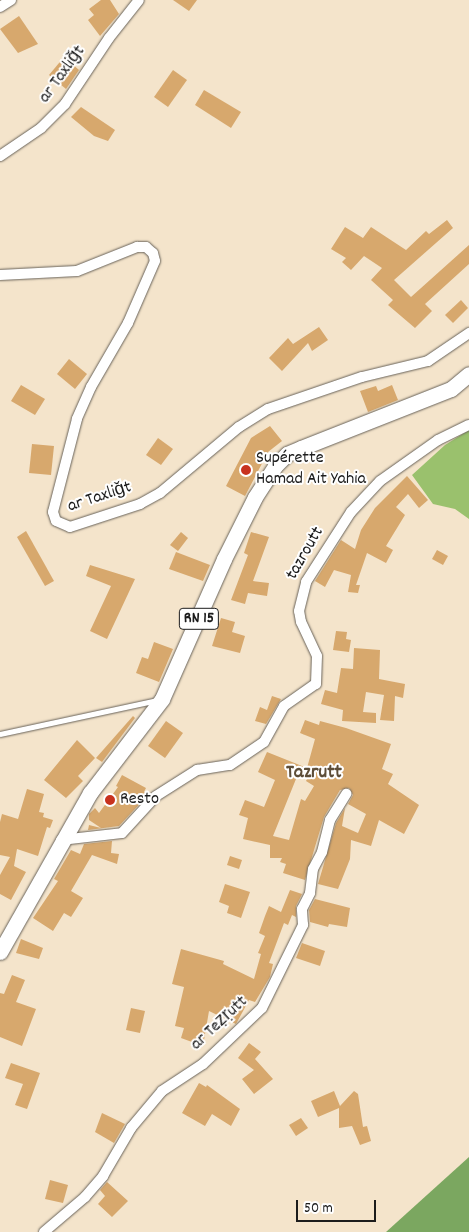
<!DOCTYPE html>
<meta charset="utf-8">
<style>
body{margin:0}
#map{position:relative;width:469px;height:1232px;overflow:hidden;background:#f4e4cb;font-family:Dekko,sans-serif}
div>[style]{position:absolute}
.green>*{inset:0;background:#9ac16d}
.forest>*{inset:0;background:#7ba760}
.building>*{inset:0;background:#d7a86d}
.roads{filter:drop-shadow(0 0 1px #686259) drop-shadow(0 0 1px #686259)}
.service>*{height:5px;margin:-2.5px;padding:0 2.5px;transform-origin:2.5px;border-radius:2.5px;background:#fff}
.minor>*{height:10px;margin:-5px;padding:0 5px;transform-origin:5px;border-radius:5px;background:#fff}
.primary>*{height:15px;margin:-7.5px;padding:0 7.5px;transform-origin:7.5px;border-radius:7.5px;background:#fff}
.dots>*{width:14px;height:14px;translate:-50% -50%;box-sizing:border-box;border:2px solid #fff;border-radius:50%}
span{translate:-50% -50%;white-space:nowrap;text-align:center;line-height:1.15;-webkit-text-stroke:4px #fff;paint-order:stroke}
.shield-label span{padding:1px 4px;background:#fff;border:1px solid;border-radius:4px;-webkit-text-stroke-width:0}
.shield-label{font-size:16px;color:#1c1c1c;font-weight:700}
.street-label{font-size:18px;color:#1c1c1c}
.poi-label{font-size:18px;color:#1c1c1c}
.left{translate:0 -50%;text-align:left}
.quarter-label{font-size:20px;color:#5d4d38;font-weight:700}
.scale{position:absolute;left:296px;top:1200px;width:80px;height:22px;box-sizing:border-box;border:2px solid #1c1c1c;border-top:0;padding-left:6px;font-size:15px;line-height:18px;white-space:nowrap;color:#1c1c1c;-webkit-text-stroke:4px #fff;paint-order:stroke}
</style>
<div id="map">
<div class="green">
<div style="clip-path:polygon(469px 430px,469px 519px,455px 509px,433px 504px,412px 475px,445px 445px)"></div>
</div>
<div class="forest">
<div style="clip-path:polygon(469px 1157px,469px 1232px,386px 1232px)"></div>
</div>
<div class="building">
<div style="clip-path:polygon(101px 0,110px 0,119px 14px,100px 36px,88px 20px,94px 15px,89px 9px)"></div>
<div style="clip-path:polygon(173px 0,197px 0,189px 11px)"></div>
<div style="clip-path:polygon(19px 16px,38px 44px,18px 53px,0 29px)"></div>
<div style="clip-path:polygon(64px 57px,79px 70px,66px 89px,49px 75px)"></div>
<div style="clip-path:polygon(173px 70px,187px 80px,168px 107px,154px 97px)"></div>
<div style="clip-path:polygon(204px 90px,241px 112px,231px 128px,195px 105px)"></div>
<div style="clip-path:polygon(81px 107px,115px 130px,108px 141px,94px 136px,71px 117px)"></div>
<div style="clip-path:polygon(447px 220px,453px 228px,394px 280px,411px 297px,469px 245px,469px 264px,425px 304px,432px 311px,415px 328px,388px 305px,393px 300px,371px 280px,382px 268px,364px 256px,351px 270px,342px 262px,346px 258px,331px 249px,345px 227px,363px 238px,371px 227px,406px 250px,426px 231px,429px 234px)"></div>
<div style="clip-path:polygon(461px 300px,468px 308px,453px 323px,445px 315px)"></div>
<div style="clip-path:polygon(319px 327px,328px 340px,312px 351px,308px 343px,282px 371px,269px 358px,288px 338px,293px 344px)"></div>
<div style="clip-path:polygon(69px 359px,87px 374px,75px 389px,57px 374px)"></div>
<div style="clip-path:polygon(21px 385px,45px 399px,35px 415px,11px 401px)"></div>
<div style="clip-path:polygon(392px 385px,398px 400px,368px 412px,360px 391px,376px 386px,378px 391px)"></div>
<div style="clip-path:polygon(270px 426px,282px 441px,268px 452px,245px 496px,226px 486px,251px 438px)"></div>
<div style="clip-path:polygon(158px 438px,173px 449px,161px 465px,146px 455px)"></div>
<div style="clip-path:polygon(32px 444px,54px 446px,51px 475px,29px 473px)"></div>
<div style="clip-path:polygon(407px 476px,428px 500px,419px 508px,408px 494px,396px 507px,405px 515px,386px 546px,393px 550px,386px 563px,367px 553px,356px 585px,360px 585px,358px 593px,348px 592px,351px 575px,334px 570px,325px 587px,315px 581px,341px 540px,355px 549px,361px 530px,375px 508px)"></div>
<div style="clip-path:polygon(26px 531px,54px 581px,45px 586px,17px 537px)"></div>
<div style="clip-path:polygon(181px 532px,188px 538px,178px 551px,170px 545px)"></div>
<div style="clip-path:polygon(251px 532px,269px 537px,253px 581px,269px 583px,267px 596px,248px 593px,245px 604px,231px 600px,248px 555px,244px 553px)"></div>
<div style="clip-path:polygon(437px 550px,448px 556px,443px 565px,432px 559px)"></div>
<div style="clip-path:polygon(176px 552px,210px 565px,203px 581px,169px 569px)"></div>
<div style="clip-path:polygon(90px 565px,135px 579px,107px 639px,90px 631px,111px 586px,86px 576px)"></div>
<div style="clip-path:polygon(221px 618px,235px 622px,232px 632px,245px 636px,240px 653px,212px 646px)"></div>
<div style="clip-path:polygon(336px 631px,347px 632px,346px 639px,351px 640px,349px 652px,333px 650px)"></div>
<div style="clip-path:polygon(154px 642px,173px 649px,159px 682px,136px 673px,142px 657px,148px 659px)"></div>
<div style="clip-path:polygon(354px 648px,380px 650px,379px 679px,405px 684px,403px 698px,395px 696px,394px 721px,380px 720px,384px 695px,366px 692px,363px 712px,376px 713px,376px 723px,342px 721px,343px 710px,321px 704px,325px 690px,337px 693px,341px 668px,353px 669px)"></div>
<div style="clip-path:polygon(272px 696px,281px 699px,266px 724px,255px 721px,260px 707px,267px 710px)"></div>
<div style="clip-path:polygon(133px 716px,135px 718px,102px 762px,96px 758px)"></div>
<div style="clip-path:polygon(evenodd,305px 720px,319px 725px,320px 721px,346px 728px,391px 744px,382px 769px,393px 774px,388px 784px,419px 805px,404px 834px,379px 820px,371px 846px,351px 840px,350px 859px,338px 889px,318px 884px,336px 823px,345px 808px,342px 826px,358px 833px,366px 814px,348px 804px,353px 795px,349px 788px,340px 790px,324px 817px,305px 880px,283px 873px,286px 864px,280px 862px,282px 858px,270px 858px,270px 845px,243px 839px,248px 818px,239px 815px,245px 800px,264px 807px,275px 780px,258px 772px,267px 752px,307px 768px,315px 739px,300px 733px,305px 720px,298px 774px,308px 777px,306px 781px,314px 786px,305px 801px,301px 799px,289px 840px,273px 836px,298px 774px)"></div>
<div style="clip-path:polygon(166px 721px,183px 733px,165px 758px,148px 746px)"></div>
<div style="clip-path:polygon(77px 740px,95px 758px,78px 776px,83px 781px,66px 798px,44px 780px)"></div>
<div style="clip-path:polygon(122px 775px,146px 788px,144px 792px,148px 795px,119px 826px,88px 830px,89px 825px,101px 828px,89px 820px,89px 814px,95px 808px,99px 813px,118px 787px,116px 786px)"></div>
<div style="clip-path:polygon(27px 789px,44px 794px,39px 812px,44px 813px,43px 817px,53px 820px,50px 828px,47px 827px,38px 856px,17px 849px,14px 866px,26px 872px,11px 900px,0 894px,0 875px,10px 857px,0 855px,0 822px,2px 814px,18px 819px)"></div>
<div style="clip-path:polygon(112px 841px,111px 853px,119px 854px,117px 864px,92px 855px,71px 891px,83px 898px,71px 917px,64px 913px,53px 931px,33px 918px,58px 881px,54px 879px,71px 850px,80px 854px,84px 844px)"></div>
<div style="clip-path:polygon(230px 856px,242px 860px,239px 869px,227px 865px)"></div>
<div style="clip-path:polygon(225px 884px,250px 892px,241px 918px,227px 913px,229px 906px,219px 902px)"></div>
<div style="clip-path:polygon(290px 890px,302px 894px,296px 906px,296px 917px,292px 915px,288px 925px,284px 923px,269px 963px,273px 964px,270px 977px,255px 1002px,249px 1000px,236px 1024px,209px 1011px,203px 1046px,181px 1038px,184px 1028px,175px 1026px,184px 987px,172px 984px,181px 949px,224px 961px,223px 964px,254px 979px,261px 954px,258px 953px,265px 936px,259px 933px,265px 916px,269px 906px,281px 912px)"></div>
<div style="clip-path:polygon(315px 899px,350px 908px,347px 927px,329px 924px,328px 927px,310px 922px,309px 910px)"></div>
<div style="clip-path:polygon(21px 939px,43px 948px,39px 959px,16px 953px)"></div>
<div style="clip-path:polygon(302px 943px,325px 951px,320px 966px,296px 958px)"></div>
<div style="clip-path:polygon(12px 975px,25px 980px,16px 1002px,36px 1009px,22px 1046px,0 1037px,0 993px,4px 994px)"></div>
<div style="clip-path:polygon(131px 1008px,145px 1011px,140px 1033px,126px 1030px)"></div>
<div style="clip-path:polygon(249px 1043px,261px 1052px,255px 1059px,273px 1079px,254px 1094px,242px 1079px,254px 1070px,238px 1058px)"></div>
<div style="clip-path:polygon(11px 1063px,40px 1073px,27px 1109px,15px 1105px,23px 1084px,5px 1078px)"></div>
<div style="clip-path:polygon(199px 1083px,206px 1087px,207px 1085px,240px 1109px,231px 1126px,212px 1114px,205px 1126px,182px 1113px)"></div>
<div style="clip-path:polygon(334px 1091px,340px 1106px,354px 1091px,358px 1094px,363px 1127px,367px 1126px,371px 1141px,360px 1145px,352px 1126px,339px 1128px,339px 1108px,318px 1117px,311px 1101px)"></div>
<div style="clip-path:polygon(102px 1113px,125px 1124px,114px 1143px,95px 1132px)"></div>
<div style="clip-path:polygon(301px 1118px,308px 1128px,296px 1136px,289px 1125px)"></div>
<div style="clip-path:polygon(50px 1180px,68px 1185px,63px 1203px,45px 1199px)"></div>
<div style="clip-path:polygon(107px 1182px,128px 1201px,112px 1217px,98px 1204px,105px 1196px,100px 1190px)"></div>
</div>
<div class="roads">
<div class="service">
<div style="left:0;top:734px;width:161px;rotate:-12.2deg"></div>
</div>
<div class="minor">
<div style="left:0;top:7px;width:13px;rotate:-32deg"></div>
<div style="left:0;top:156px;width:50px;rotate:-34.3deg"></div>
<div style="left:41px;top:128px;width:34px;rotate:-45deg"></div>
<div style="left:65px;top:104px;width:79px;rotate:-56.3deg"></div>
<div style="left:109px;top:38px;width:48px;rotate:-51.7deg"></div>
<div style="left:0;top:275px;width:77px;rotate:-3deg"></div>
<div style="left:77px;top:271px;width:65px;rotate:-21.8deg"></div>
<div style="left:137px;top:247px;width:9px"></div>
<div style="left:146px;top:247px;width:9px;rotate:41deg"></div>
<div style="left:153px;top:253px;width:8px;rotate:76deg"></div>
<div style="left:155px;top:261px;width:68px;rotate:113.5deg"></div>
<div style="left:128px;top:323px;width:74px;rotate:120deg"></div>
<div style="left:91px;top:387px;width:35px;rotate:114deg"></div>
<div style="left:77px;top:419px;width:96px;rotate:104.5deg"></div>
<div style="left:53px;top:512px;width:9px;rotate:72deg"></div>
<div style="left:56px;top:521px;width:15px;rotate:23deg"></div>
<div style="left:70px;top:527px;width:74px;rotate:-18.2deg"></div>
<div style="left:140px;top:504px;width:23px;rotate:-29deg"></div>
<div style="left:160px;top:493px;width:103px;rotate:-39.9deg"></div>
<div style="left:239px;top:427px;width:34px;rotate:-32deg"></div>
<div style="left:268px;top:409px;width:99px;rotate:-18.8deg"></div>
<div style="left:362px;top:377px;width:68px;rotate:-13.6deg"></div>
<div style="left:428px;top:361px;width:50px;rotate:-34.3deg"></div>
<div style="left:61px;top:840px;width:61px;rotate:-6.5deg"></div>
<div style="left:122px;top:833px;width:50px;rotate:-47.4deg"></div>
<div style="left:156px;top:796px;width:49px;rotate:-32.4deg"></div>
<div style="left:197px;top:770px;width:33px;rotate:-9deg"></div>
<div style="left:230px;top:765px;width:41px;rotate:-34.1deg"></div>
<div style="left:264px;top:742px;width:41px;rotate:-60.9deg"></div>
<div style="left:284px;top:706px;width:39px;rotate:-35deg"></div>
<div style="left:316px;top:684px;width:28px;rotate:-88deg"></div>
<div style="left:317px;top:656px;width:38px;rotate:-115deg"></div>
<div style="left:301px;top:622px;width:11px;rotate:-100deg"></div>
<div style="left:299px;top:611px;width:30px;rotate:-76deg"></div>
<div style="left:306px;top:582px;width:83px;rotate:-57.3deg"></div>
<div style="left:351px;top:512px;width:42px;rotate:-46.9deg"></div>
<div style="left:380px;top:481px;width:71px;rotate:-35.3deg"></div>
<div style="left:438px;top:440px;width:34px;rotate:-26deg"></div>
<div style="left:44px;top:1232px;width:54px;rotate:-40.5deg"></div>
<div style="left:85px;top:1197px;width:28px;rotate:-49deg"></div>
<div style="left:103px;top:1176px;width:56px;rotate:-59.7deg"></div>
<div style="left:131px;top:1128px;width:48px;rotate:-50deg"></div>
<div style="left:162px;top:1091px;width:49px;rotate:-33.4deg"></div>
<div style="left:203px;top:1064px;width:81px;rotate:-43.5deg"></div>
<div style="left:262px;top:1008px;width:93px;rotate:-63.7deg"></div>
<div style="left:303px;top:925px;width:16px;rotate:-94deg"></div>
<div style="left:302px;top:909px;width:18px;rotate:-63deg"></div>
<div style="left:310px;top:893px;width:24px;rotate:-83deg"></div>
<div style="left:313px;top:869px;width:19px;rotate:-62deg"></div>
<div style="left:322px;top:852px;width:33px;rotate:-76deg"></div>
<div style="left:330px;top:820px;width:31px;rotate:-58deg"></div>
</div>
<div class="primary">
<div style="left:0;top:952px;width:183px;rotate:-60.5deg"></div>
<div style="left:90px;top:793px;width:118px;rotate:-52.5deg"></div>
<div style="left:162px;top:699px;width:153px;rotate:-66.1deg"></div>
<div style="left:224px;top:559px;width:69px;rotate:-63.4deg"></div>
<div style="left:255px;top:497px;width:37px;rotate:-57deg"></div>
<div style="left:275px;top:466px;width:17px;rotate:-45deg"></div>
<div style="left:287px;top:454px;width:15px;rotate:-23deg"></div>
<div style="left:301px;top:448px;width:161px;rotate:-21.5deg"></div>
<div style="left:451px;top:389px;width:23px;rotate:-40deg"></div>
</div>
</div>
<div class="dots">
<div style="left:246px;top:470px;background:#c8321e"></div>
<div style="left:110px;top:800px;background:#c8321e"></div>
</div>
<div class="shield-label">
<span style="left:199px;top:619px">RN 15</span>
</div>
<div class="street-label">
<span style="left:63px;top:75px;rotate:-54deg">ar Taxliǧt</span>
<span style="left:100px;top:498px;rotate:-18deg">ar Taxliǧt</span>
<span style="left:306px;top:554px;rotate:-60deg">tazroutt</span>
<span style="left:220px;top:1024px;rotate:-43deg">ar Teẓṛutt</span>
</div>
<div class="poi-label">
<span class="left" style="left:256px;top:470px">Supérette<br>Hamad Ait Yahia</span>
<span class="left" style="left:120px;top:800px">Resto</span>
</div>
<div class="quarter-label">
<span style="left:314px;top:773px">Tazrutt</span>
</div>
<div class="scale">50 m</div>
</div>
